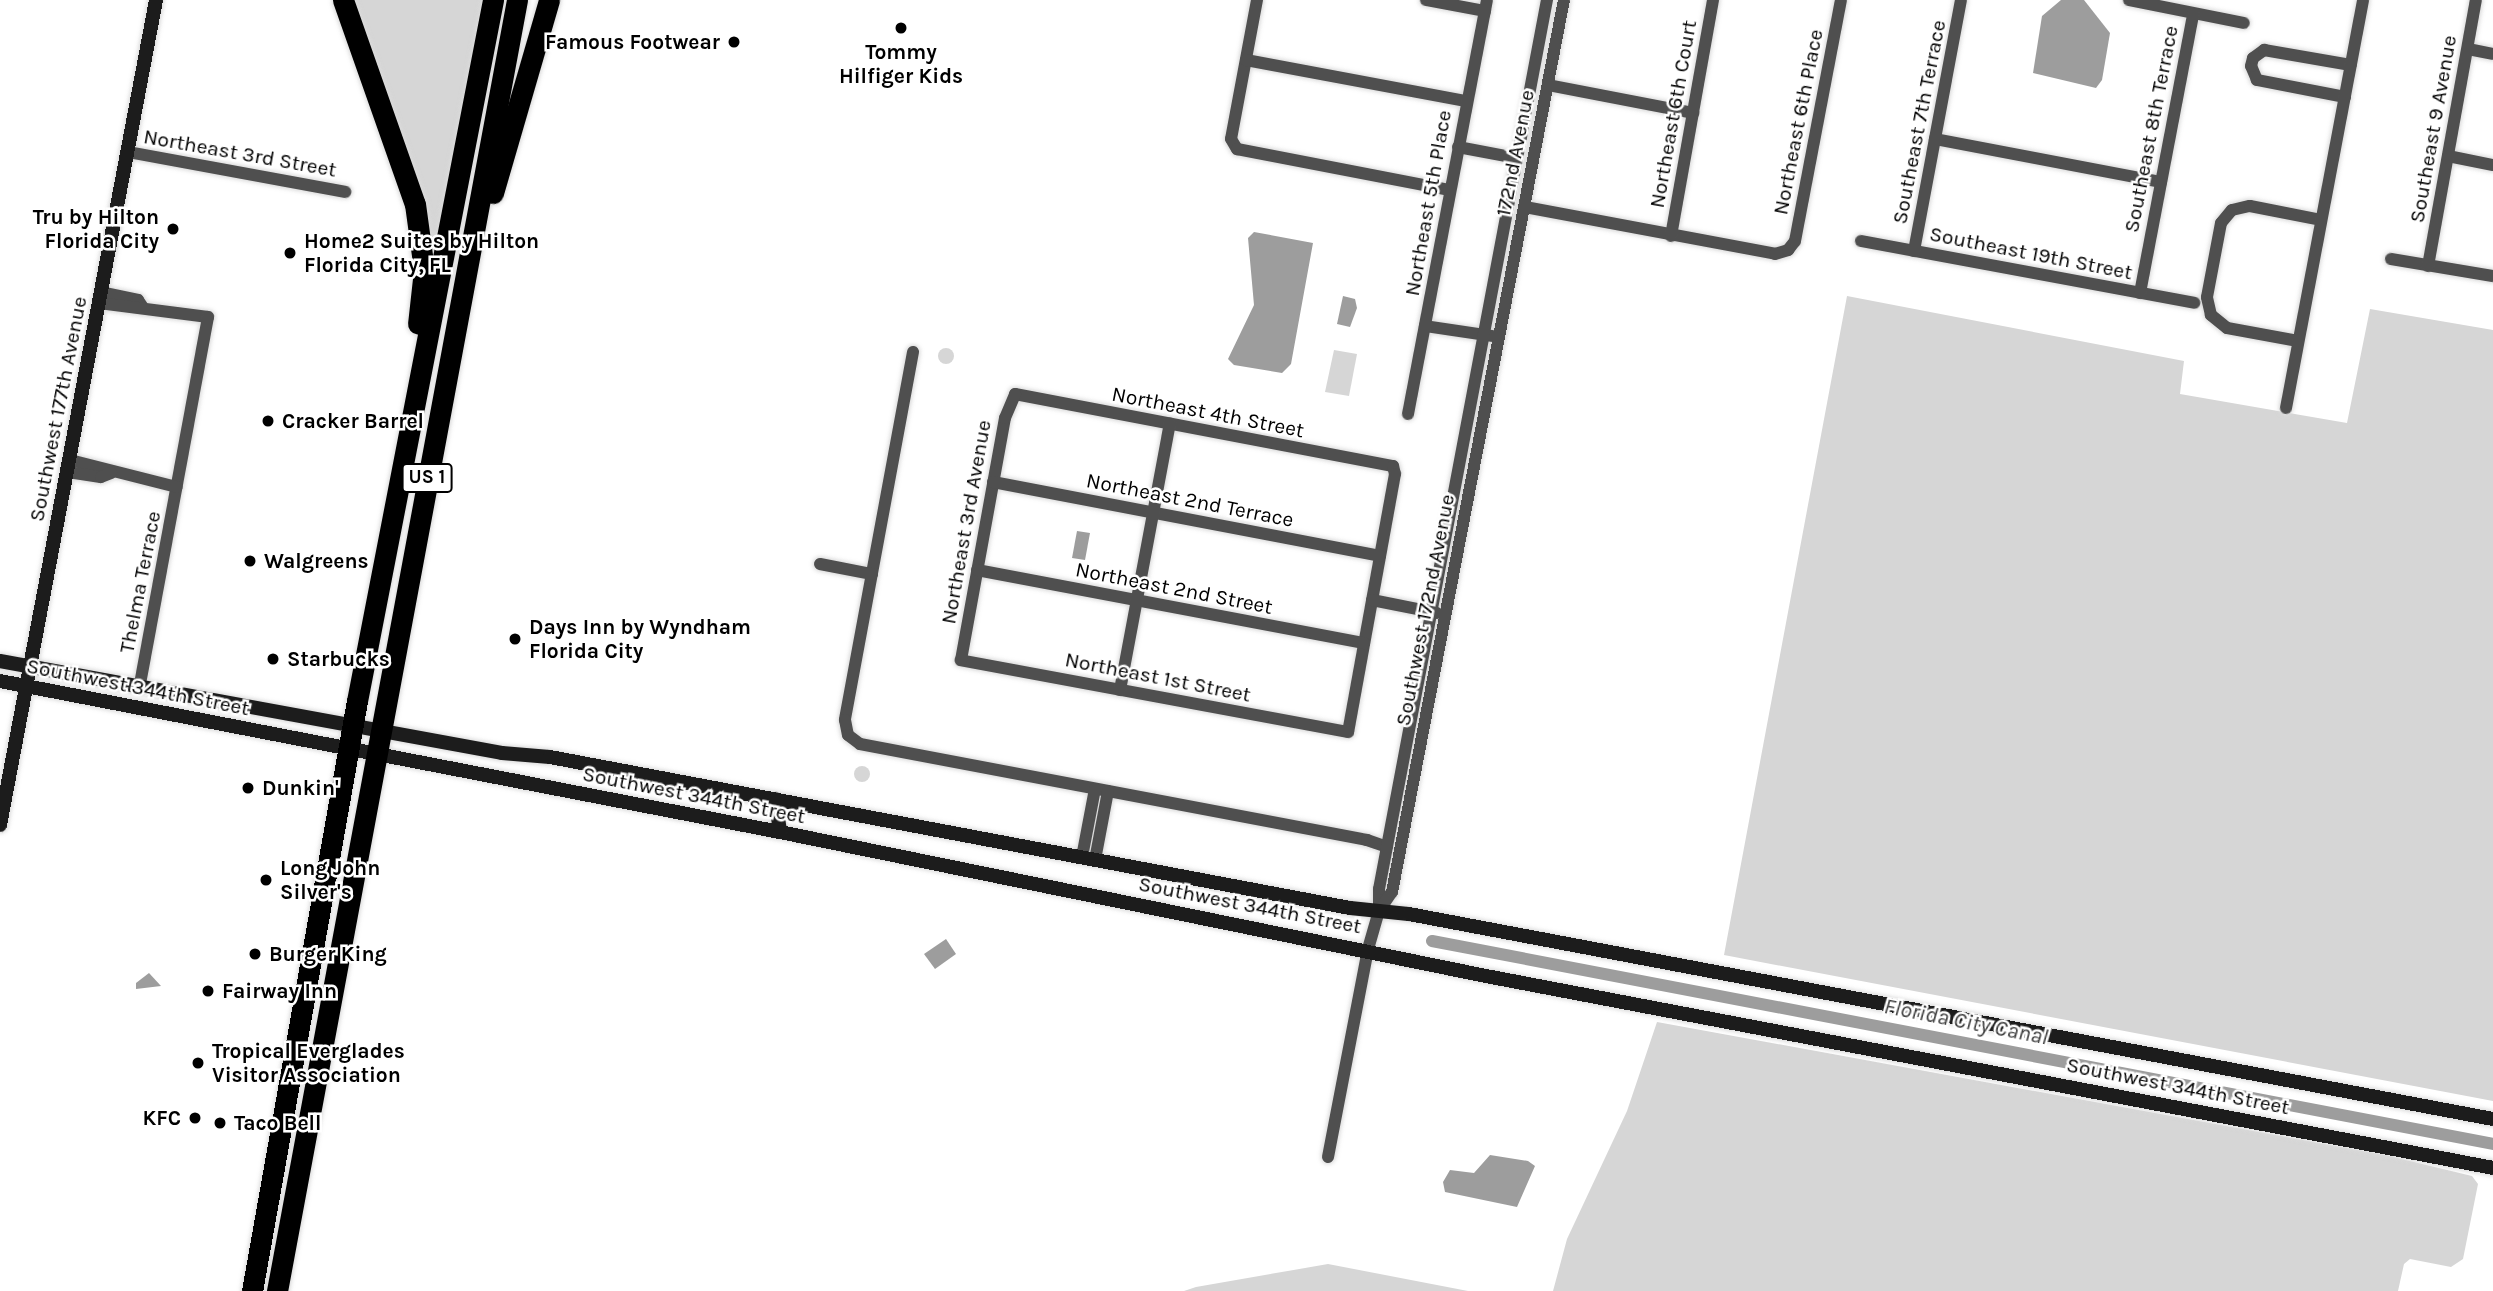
<!DOCTYPE html>
<style>
body{margin:0}
#map{position:relative;width:2493px;height:1291px;overflow:hidden;background:#fff;font-family:Karla,sans-serif}
div>[style]{position:absolute}
.green>*{inset:0;background:#d6d6d6}
.round{border-radius:50%}
.water>*{inset:0;background:#9d9d9d}
.canal>*{height:12px;margin:-6px;padding:0 6px;transform-origin:6px;border-radius:6px;background:#9d9d9d}
.roads{filter:drop-shadow(0 0 2px #dbdbdb) drop-shadow(0 0 2px #dbdbdb)}
.street>*{height:12px;margin:-6px;padding:0 6px;transform-origin:6px;border-radius:6px;background:#4f4f4f}
.secondary>*{height:14px;margin:-7px;padding:0 7px;transform-origin:7px;border-radius:7px;background:#1c1c1c}
.highway>*{height:21px;margin:-10.5px;padding:0 10.5px;transform-origin:10.5px;border-radius:10.5px;background:#000}
.dots>*{width:19px;height:19px;translate:-50% -50%;box-sizing:border-box;border:4px solid #fff;border-radius:50%}
span{translate:-50% -50%;white-space:nowrap;text-align:center;line-height:1.15;-webkit-text-stroke:5px #fff;paint-order:stroke}
.shield-label span{padding:2px 5px;background:#fff;border:2px solid;border-radius:5px;-webkit-text-stroke-width:0}
.shield-label{font-size:19px;color:#000;font-weight:700}
.poi-label{font-size:21px;color:#000;font-weight:700}
.right{translate:-100% -50%;text-align:right}
.left{translate:0 -50%;text-align:left}
.street-label{font-size:21px;color:#000}
.water-label{font-size:23px;color:#3e3e3e;font-style:italic}
</style>
<div id="map">
<div class="green">
<div style="clip-path:polygon(349px 0,483px 0,436px 263px,429px 262px)"></div>
<div style="clip-path:polygon(1847px 296px,2184px 361px,2180px 394px,2347px 423px,2370px 309px,2493px 330px,2493px 1101px,1724px 955px)"></div>
<div class="round" style="left:938px;top:348px;width:16px;height:16px"></div>
<div style="clip-path:polygon(1334px 350px,1357px 354px,1349px 396px,1325px 392px)"></div>
<div class="round" style="left:854px;top:766px;width:16px;height:16px"></div>
<div style="clip-path:polygon(1657px 1022px,2385px 1155px,2472px 1176px,2478px 1184px,2463px 1259px,2451px 1267px,2410px 1259px,2404px 1264px,2398px 1291px,1553px 1291px,1567px 1239px,1627px 1111px)"></div>
<div style="clip-path:polygon(1328px 1264px,1468px 1291px,1184px 1291px,1196px 1287px)"></div>
</div>
<div class="water">
<div style="clip-path:polygon(2061px 0,2084px 0,2110px 33px,2102px 80px,2096px 88px,2033px 73px,2042px 16px)"></div>
<div style="clip-path:polygon(1254px 232px,1313px 243px,1291px 364px,1282px 373px,1234px 365px,1228px 359px,1254px 305px,1248px 238px)"></div>
<div style="clip-path:polygon(1343px 296px,1355px 299px,1357px 308px,1350px 327px,1337px 324px)"></div>
<div style="clip-path:polygon(1077px 531px,1090px 533px,1085px 560px,1072px 558px)"></div>
<div style="clip-path:polygon(946px 939px,956px 954px,935px 969px,924px 954px)"></div>
<div style="clip-path:polygon(149px 973px,161px 986px,136px 989px,136px 983px)"></div>
<div style="clip-path:polygon(1490px 1155px,1528px 1161px,1535px 1166px,1517px 1207px,1445px 1192px,1443px 1182px,1450px 1170px,1474px 1173px)"></div>
</div>
<div class="canal">
<div style="left:1432px;top:941px;width:1080px;rotate:10.83deg"></div>
</div>
<div class="roads">
<div class="street">
<div style="left:1257px;top:0;width:141px;rotate:100.6deg"></div>
<div style="left:1231px;top:139px;width:12px;rotate:59deg"></div>
<div style="left:1237px;top:149px;width:217px;rotate:10.9deg"></div>
<div style="left:1426px;top:0;width:60px;rotate:10.6deg"></div>
<div style="left:2129px;top:0;width:117px;rotate:11.3deg"></div>
<div style="left:2468px;top:49px;width:25px;rotate:11deg"></div>
<div style="left:1246px;top:60px;width:224px;rotate:10.6deg"></div>
<div style="left:1548px;top:85px;width:148px;rotate:10.9deg"></div>
<div style="left:2345px;top:97px;width:90px;rotate:-169.1deg"></div>
<div style="left:2257px;top:80px;width:15px;rotate:-113deg"></div>
<div style="left:2251px;top:66px;width:8px;rotate:-76deg"></div>
<div style="left:2253px;top:58px;width:14px;rotate:-36deg"></div>
<div style="left:2264px;top:50px;width:88px;rotate:9.8deg"></div>
<div style="left:1935px;top:139px;width:230px;rotate:10.8deg"></div>
<div style="left:1458px;top:147px;width:60px;rotate:10.6deg"></div>
<div style="left:128px;top:152px;width:221px;rotate:10.4deg"></div>
<div style="left:2448px;top:156px;width:46px;rotate:11.3deg"></div>
<div style="left:1525px;top:207px;width:254px;rotate:10.6deg"></div>
<div style="left:1775px;top:254px;width:14px;rotate:-17deg"></div>
<div style="left:1788px;top:250px;width:11px;rotate:-52deg"></div>
<div style="left:1795px;top:241px;width:245px;rotate:-79.2deg"></div>
<div style="left:1671px;top:236px;width:240px;rotate:-79.9deg"></div>
<div style="left:1861px;top:241px;width:339px;rotate:10.5deg"></div>
<div style="left:1914px;top:251px;width:255px;rotate:-79.4deg"></div>
<div style="left:2391px;top:259px;width:103px;rotate:9.5deg"></div>
<div style="left:2428px;top:266px;width:270px;rotate:-79.8deg"></div>
<div style="left:101px;top:292px;width:38px;rotate:12deg"></div>
<div style="left:138px;top:300px;width:7px;rotate:56deg"></div>
<div style="left:2140px;top:293px;width:284px;rotate:-79.2deg"></div>
<div style="left:99px;top:303px;width:110px;rotate:7.3deg"></div>
<div style="left:208px;top:317px;width:374px;rotate:100.5deg"></div>
<div style="left:1425px;top:326px;width:68px;rotate:8.5deg"></div>
<div style="left:2298px;top:341px;width:72px;rotate:-169.6deg"></div>
<div style="left:2227px;top:328px;width:21px;rotate:-141deg"></div>
<div style="left:2211px;top:315px;width:18px;rotate:-103deg"></div>
<div style="left:2207px;top:297px;width:75px;rotate:-79.3deg"></div>
<div style="left:2221px;top:223px;width:17px;rotate:-50deg"></div>
<div style="left:2232px;top:210px;width:18px;rotate:-13deg"></div>
<div style="left:2250px;top:206px;width:72px;rotate:11.2deg"></div>
<div style="left:913px;top:352px;width:374px;rotate:100.5deg"></div>
<div style="left:845px;top:720px;width:15px;rotate:79deg"></div>
<div style="left:848px;top:735px;width:15px;rotate:37deg"></div>
<div style="left:860px;top:744px;width:516px;rotate:10.72deg"></div>
<div style="left:1367px;top:840px;width:21px;rotate:19deg"></div>
<div style="left:1015px;top:394px;width:385px;rotate:10.8deg"></div>
<div style="left:1393px;top:466px;width:8px;rotate:76deg"></div>
<div style="left:1395px;top:474px;width:262px;rotate:100.3deg"></div>
<div style="left:1348px;top:732px;width:394px;rotate:-169.5deg"></div>
<div style="left:961px;top:660px;width:246px;rotate:-79.7deg"></div>
<div style="left:1005px;top:418px;width:26px;rotate:-67deg"></div>
<div style="left:2286px;top:408px;width:415px;rotate:-79.3deg"></div>
<div style="left:1408px;top:414px;width:421px;rotate:-79.2deg"></div>
<div style="left:70px;top:460px;width:110px;rotate:14.2deg"></div>
<div style="left:68px;top:472px;width:33px;rotate:9deg"></div>
<div style="left:101px;top:477px;width:11px;rotate:-22deg"></div>
<div style="left:993px;top:482px;width:394px;rotate:10.8deg"></div>
<div style="left:820px;top:564px;width:53px;rotate:10.9deg"></div>
<div style="left:977px;top:570px;width:394px;rotate:10.7deg"></div>
<div style="left:1372px;top:600px;width:66px;rotate:11.3deg"></div>
<div style="left:1120px;top:690px;width:271px;rotate:-79.4deg"></div>
<div style="left:1082px;top:857px;width:69px;rotate:-79.2deg"></div>
<div style="left:1095px;top:860px;width:70px;rotate:-79.3deg"></div>
<div style="left:1379px;top:911px;width:22px;rotate:-90deg"></div>
<div style="left:1379px;top:889px;width:905px;rotate:-79.3deg"></div>
<div style="left:1328px;top:1157px;width:212px;rotate:-79.1deg"></div>
<div style="left:1368px;top:949px;width:40px;rotate:-74deg"></div>
<div style="left:1379px;top:911px;width:23px;rotate:-56deg"></div>
<div style="left:1392px;top:892px;width:908px;rotate:-79.09deg"></div>
</div>
<div class="secondary">
<div style="left:0;top:661px;width:510px;rotate:10.39deg"></div>
<div style="left:502px;top:753px;width:48px;rotate:4.8deg"></div>
<div style="left:550px;top:757px;width:814px;rotate:10.69deg"></div>
<div style="left:1350px;top:908px;width:59px;rotate:5.8deg"></div>
<div style="left:1409px;top:914px;width:1103px;rotate:10.71deg"></div>
<div style="left:0;top:681px;width:794px;rotate:10.96deg"></div>
<div style="left:780px;top:832px;width:721px;rotate:11.53deg"></div>
<div style="left:1486px;top:976px;width:1025px;rotate:10.79deg"></div>
<div style="left:775px;top:799px;width:33px;rotate:81deg"></div>
<div style="left:0;top:825px;width:840px;rotate:-79.29deg"></div>
</div>
<div class="highway">
<div style="left:343px;top:0;width:216px;rotate:70.6deg"></div>
<div style="left:415px;top:204px;width:67px;rotate:82.2deg"></div>
<div style="left:424px;top:270px;width:54px;rotate:96.3deg"></div>
<div style="left:493px;top:193px;width:201px;rotate:-73.8deg"></div>
<div style="left:252px;top:1291px;width:599px;rotate:-79.91deg"></div>
<div style="left:357px;top:701px;width:714px;rotate:-79.02deg"></div>
<div style="left:277px;top:1291px;width:1313px;rotate:-79.47deg"></div>
</div>
</div>
<div class="dots">
<div style="left:901px;top:28px;background:#000"></div>
<div style="left:734px;top:42px;background:#000"></div>
<div style="left:173px;top:229px;background:#000"></div>
<div style="left:290px;top:253px;background:#000"></div>
<div style="left:268px;top:421px;background:#000"></div>
<div style="left:250px;top:561px;background:#000"></div>
<div style="left:515px;top:639px;background:#000"></div>
<div style="left:273px;top:659px;background:#000"></div>
<div style="left:248px;top:788px;background:#000"></div>
<div style="left:266px;top:880px;background:#000"></div>
<div style="left:255px;top:954px;background:#000"></div>
<div style="left:208px;top:991px;background:#000"></div>
<div style="left:198px;top:1063px;background:#000"></div>
<div style="left:195px;top:1118px;background:#000"></div>
<div style="left:220px;top:1123px;background:#000"></div>
</div>
<div class="shield-label">
<span style="left:427px;top:478px">US 1</span>
</div>
<div class="poi-label">
<span class="right" style="left:720px;top:42px">Famous Footwear</span>
<span style="left:901px;top:64px">Tommy<br>Hilfiger Kids</span>
<span class="right" style="left:159px;top:229px">Tru by Hilton<br>Florida City</span>
<span class="left" style="left:304px;top:253px">Home2 Suites by Hilton<br>Florida City, FL</span>
<span class="left" style="left:282px;top:421px">Cracker Barrel</span>
<span class="left" style="left:264px;top:561px">Walgreens</span>
<span class="left" style="left:529px;top:639px">Days Inn by Wyndham<br>Florida City</span>
<span class="left" style="left:287px;top:659px">Starbucks</span>
<span class="left" style="left:262px;top:788px">Dunkin'</span>
<span class="left" style="left:280px;top:880px">Long John<br>Silver's</span>
<span class="left" style="left:269px;top:954px">Burger King</span>
<span class="left" style="left:222px;top:991px">Fairway Inn</span>
<span class="left" style="left:212px;top:1063px">Tropical Everglades<br>Visitor Association</span>
<span class="right" style="left:181px;top:1118px">KFC</span>
<span class="left" style="left:234px;top:1123px">Taco Bell</span>
</div>
<div class="street-label">
<span style="left:1673px;top:114px;rotate:-80deg">Northeast 6th Court</span>
<span style="left:1798px;top:122px;rotate:-79deg">Northeast 6th Place</span>
<span style="left:1919px;top:122px;rotate:-79deg">Southeast 7th Terrace</span>
<span style="left:2151px;top:129px;rotate:-79deg">Southeast 8th Terrace</span>
<span style="left:2433px;top:129px;rotate:-80deg">Southeast 9 Avenue</span>
<span style="left:240px;top:153px;rotate:10deg">Northeast 3rd Street</span>
<span style="left:1515px;top:153px;rotate:-79deg">172nd Avenue</span>
<span style="left:1428px;top:203px;rotate:-80deg">Northeast 5th Place</span>
<span style="left:2031px;top:253px;rotate:11deg">Southeast 19th Street</span>
<span style="left:58px;top:409px;rotate:-79deg">Southwest 177th Avenue</span>
<span style="left:1208px;top:412px;rotate:11deg">Northeast 4th Street</span>
<span style="left:1190px;top:500px;rotate:11deg">Northeast 2nd Terrace</span>
<span style="left:966px;top:522px;rotate:-80deg">Northeast 3rd Avenue</span>
<span style="left:140px;top:582px;rotate:-79deg">Thelma Terrace</span>
<span style="left:1174px;top:588px;rotate:11deg">Northeast 2nd Street</span>
<span style="left:1425px;top:610px;rotate:-79deg">Southwest 172nd Avenue</span>
<span style="left:1158px;top:677px;rotate:11deg">Northeast 1st Street</span>
<span style="left:138px;top:687px;rotate:11deg">Southwest 344th Street</span>
<span style="left:694px;top:795px;rotate:11deg">Southwest 344th Street</span>
<span style="left:1250px;top:905px;rotate:11deg">Southwest 344th Street</span>
<span style="left:2178px;top:1086px;rotate:11deg">Southwest 344th Street</span>
</div>
<div class="water-label">
<span style="left:1966px;top:1022px;rotate:11deg">Florida City Canal</span>
</div>
</div>
